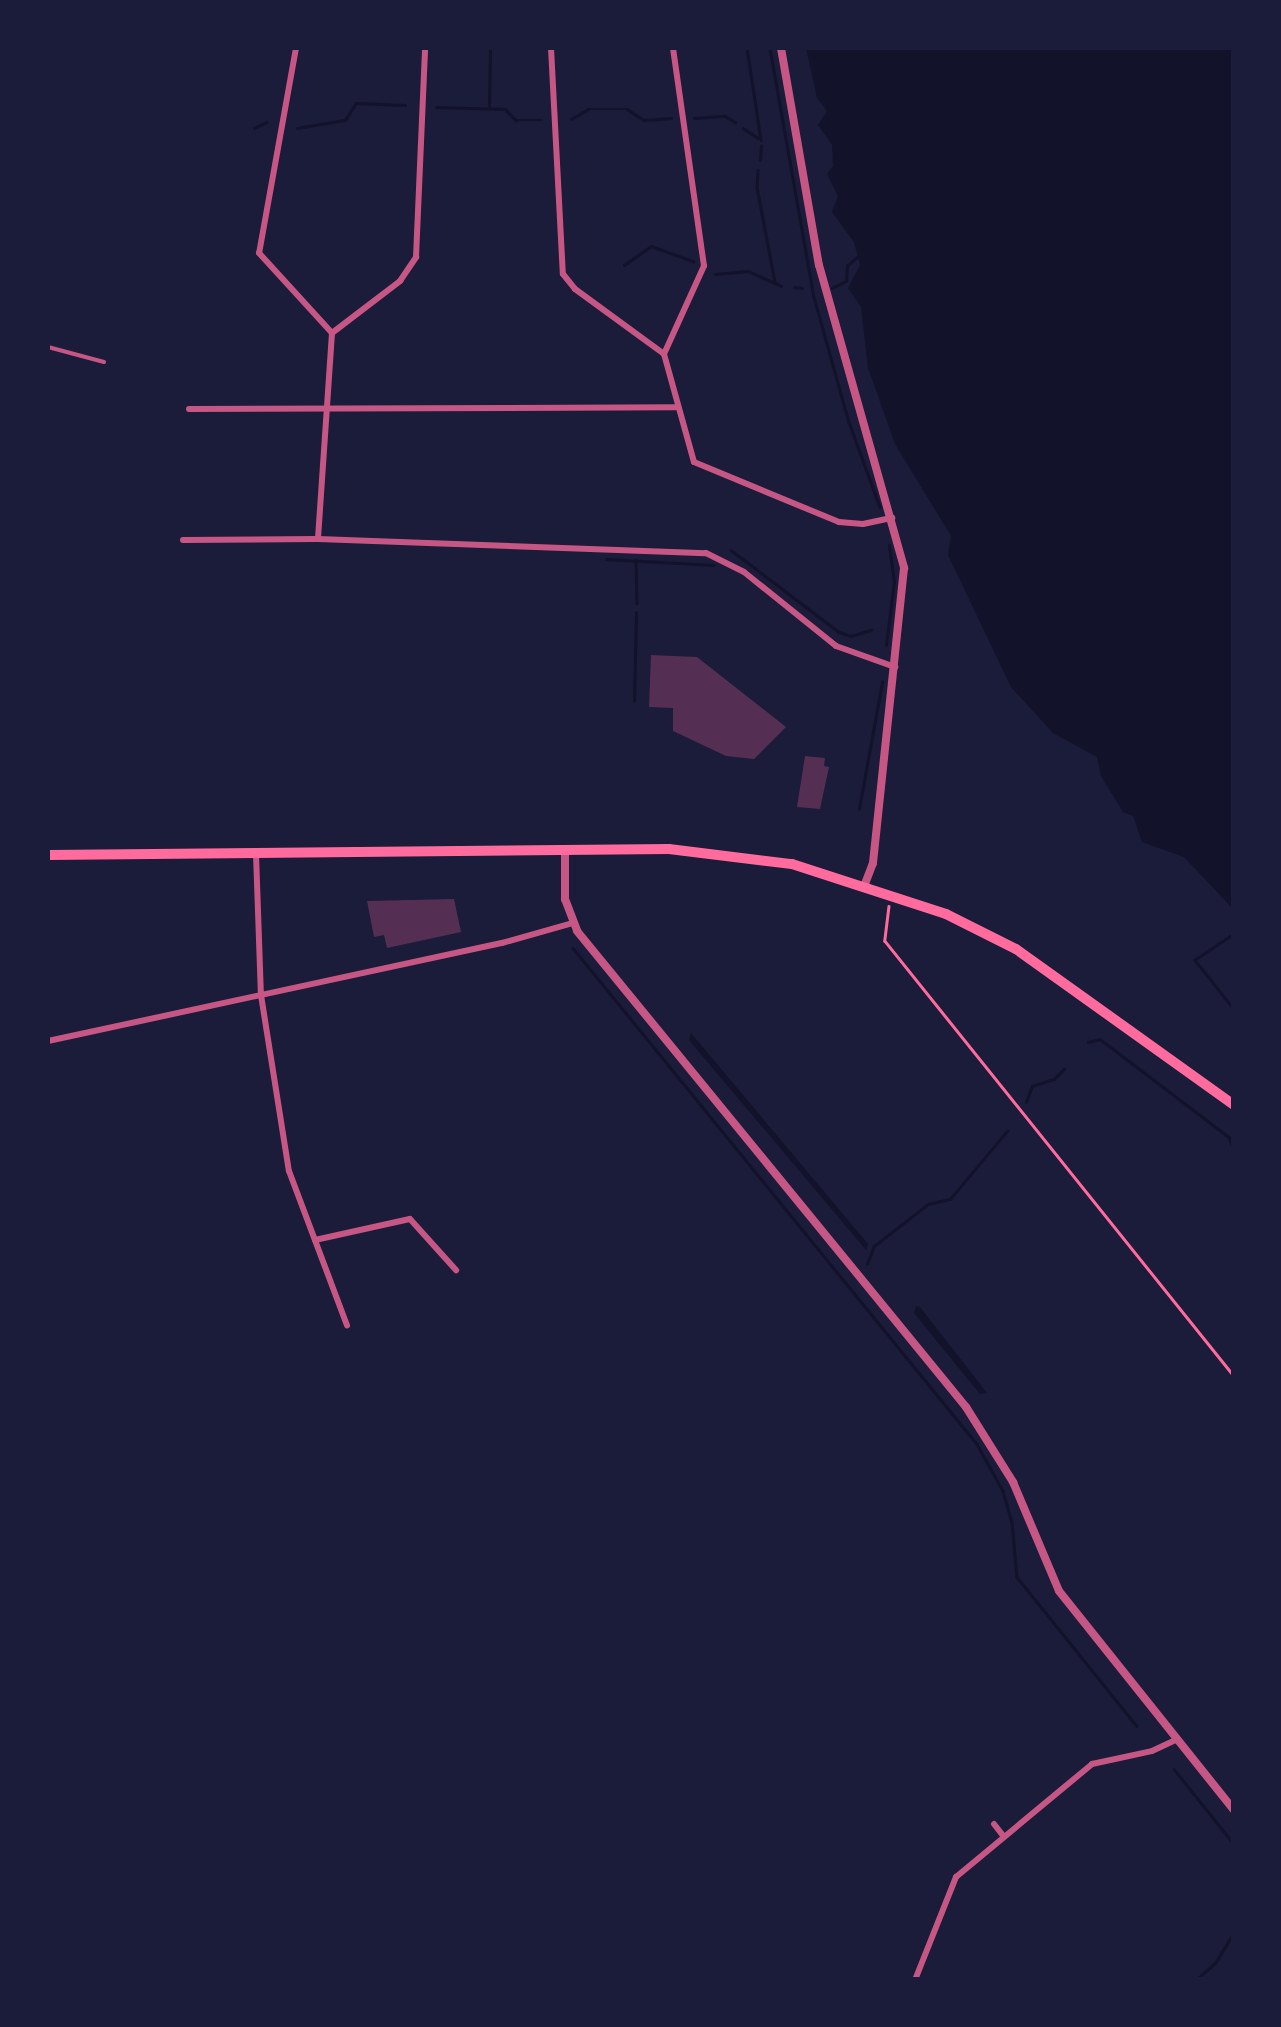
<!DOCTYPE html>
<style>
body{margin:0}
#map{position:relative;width:1281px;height:2027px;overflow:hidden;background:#1b1b3a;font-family:"Varela Round",sans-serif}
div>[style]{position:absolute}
.water>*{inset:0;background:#12122b}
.stream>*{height:2.5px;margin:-1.25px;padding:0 1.25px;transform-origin:1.25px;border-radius:1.25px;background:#12122b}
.building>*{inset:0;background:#542f53}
.path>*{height:2.5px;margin:-1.25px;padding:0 1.25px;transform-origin:1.25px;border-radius:1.25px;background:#ff6b9d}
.service>*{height:4px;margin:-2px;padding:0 2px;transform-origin:2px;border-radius:2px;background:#c65784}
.minor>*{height:6px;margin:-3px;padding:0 3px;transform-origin:3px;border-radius:3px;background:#c65784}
.tertiary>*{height:8px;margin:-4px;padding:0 4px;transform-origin:4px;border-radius:4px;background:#c65784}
.primary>*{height:10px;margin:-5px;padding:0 5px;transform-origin:5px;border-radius:5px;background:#ff6b9d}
span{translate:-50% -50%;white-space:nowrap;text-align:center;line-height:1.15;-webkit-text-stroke:10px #1b1b3a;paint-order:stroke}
.frame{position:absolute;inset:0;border:50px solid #1b1b3a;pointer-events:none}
</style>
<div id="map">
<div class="water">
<div style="clip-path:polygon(806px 48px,1233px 48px,1233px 909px,1184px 857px,1142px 842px,1133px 816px,1123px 812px,1101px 776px,1097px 757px,1053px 733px,1011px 687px,948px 555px,951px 536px,895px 444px,868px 368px,861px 307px,848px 288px,860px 265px,854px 242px,832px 212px,838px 196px,827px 174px,833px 166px,832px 145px,818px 125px,827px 111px,817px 98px)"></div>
<div style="clip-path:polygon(691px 1033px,868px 1244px,866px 1250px,689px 1040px)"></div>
<div style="clip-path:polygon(916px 1306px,920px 1307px,987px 1393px,980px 1394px,914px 1313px)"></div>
</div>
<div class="stream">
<div style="left:747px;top:48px;width:93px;rotate:81.3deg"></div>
<div style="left:770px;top:48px;width:253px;rotate:80deg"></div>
<div style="left:814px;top:297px;width:130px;rotate:74.4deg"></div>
<div style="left:849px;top:422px;width:90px;rotate:70deg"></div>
<div style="left:489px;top:106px;width:58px;rotate:-89deg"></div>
<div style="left:436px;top:107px;width:69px;rotate:1.7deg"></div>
<div style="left:505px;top:109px;width:16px;rotate:45deg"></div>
<div style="left:516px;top:120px;width:26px"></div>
<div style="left:694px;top:118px;width:31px;rotate:-4deg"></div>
<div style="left:725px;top:116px;width:12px;rotate:31deg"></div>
<div style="left:571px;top:119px;width:20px;rotate:-30deg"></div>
<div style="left:588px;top:109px;width:39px"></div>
<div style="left:627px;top:109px;width:20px;rotate:33deg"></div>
<div style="left:644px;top:120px;width:27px;rotate:-4deg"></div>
<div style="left:254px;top:128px;width:14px;rotate:-25deg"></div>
<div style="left:297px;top:128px;width:49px;rotate:-9.5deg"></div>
<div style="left:345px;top:120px;width:20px;rotate:-57deg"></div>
<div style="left:356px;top:103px;width:49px;rotate:2.3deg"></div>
<div style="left:743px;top:128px;width:18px;rotate:34deg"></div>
<div style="left:760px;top:160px;width:14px;rotate:-86deg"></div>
<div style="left:758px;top:170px;width:17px;rotate:93deg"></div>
<div style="left:757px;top:187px;width:97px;rotate:79.3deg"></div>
<div style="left:624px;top:265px;width:33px;rotate:-35deg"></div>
<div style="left:651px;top:246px;width:45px;rotate:19.7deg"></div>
<div style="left:715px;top:274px;width:33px;rotate:-5deg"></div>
<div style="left:748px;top:271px;width:36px;rotate:24deg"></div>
<div style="left:794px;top:287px;width:8px;rotate:7deg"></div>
<div style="left:832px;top:288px;width:16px;rotate:-27deg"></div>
<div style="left:846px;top:281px;width:15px;rotate:-86deg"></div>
<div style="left:847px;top:266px;width:13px;rotate:-42deg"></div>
<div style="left:731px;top:550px;width:136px;rotate:37.2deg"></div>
<div style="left:839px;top:632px;width:13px;rotate:18deg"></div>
<div style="left:851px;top:636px;width:21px;rotate:-17deg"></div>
<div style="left:606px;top:559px;width:108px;rotate:3.2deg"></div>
<div style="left:636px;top:560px;width:43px;rotate:88.7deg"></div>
<div style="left:886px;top:645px;width:64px;rotate:-82.8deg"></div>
<div style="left:894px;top:582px;width:37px;rotate:-98deg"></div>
<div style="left:634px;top:701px;width:88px;rotate:-88.7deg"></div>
<div style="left:859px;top:809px;width:129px;rotate:-79.7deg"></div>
<div style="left:1234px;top:934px;width:47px;rotate:146.3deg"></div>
<div style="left:1195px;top:960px;width:63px;rotate:51.5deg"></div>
<div style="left:573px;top:948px;width:640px;rotate:50.84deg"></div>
<div style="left:977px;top:1444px;width:54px;rotate:61deg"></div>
<div style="left:1003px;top:1491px;width:32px;rotate:74deg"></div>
<div style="left:1012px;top:1522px;width:55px;rotate:84.8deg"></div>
<div style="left:1017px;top:1577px;width:191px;rotate:51.2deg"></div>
<div style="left:1088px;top:1042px;width:12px;rotate:-14deg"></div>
<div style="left:1100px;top:1039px;width:162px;rotate:37.2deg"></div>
<div style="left:1229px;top:1137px;width:14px;rotate:69deg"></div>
<div style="left:1026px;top:1102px;width:17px;rotate:-69deg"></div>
<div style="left:1032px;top:1086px;width:23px;rotate:-18deg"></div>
<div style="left:1054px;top:1079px;width:14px;rotate:-45deg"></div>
<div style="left:867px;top:1264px;width:19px;rotate:-69deg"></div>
<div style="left:874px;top:1246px;width:68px;rotate:-37.9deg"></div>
<div style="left:928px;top:1204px;width:23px;rotate:-13deg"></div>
<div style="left:950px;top:1199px;width:89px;rotate:-50deg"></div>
<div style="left:1174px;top:1769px;width:96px;rotate:51.3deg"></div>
<div style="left:1196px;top:1980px;width:25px;rotate:-42deg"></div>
<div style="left:1215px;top:1963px;width:36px;rotate:-58deg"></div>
</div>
<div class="building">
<div style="clip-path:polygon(651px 655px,697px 657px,786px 727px,754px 759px,726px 756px,673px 731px,673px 708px,649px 707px)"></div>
<div style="clip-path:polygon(805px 756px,825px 758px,824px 766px,829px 767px,820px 809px,797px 807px)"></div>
<div style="clip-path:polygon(454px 899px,461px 932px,387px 948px,384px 935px,374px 937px,367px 901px)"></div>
</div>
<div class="path">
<div style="left:889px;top:906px;width:35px;rotate:97deg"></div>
<div style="left:885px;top:941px;width:558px;rotate:51.26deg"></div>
</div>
<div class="service">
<div style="left:48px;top:347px;width:58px;rotate:15deg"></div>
</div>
<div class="minor">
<div style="left:296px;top:48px;width:208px;rotate:100.2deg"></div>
<div style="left:259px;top:253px;width:108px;rotate:47.6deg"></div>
<div style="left:332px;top:333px;width:205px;rotate:93.9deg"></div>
<div style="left:551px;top:48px;width:226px;rotate:87deg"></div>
<div style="left:563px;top:274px;width:19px;rotate:51deg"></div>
<div style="left:575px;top:289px;width:110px;rotate:36.1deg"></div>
<div style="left:664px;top:354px;width:112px;rotate:74.5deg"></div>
<div style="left:694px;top:462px;width:157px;rotate:22.5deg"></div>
<div style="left:839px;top:522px;width:24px;rotate:5deg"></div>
<div style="left:863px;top:524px;width:30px;rotate:-12deg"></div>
<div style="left:332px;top:333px;width:86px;rotate:-37.4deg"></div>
<div style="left:400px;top:281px;width:29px;rotate:-56deg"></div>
<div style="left:416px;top:257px;width:209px;rotate:-87.5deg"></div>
<div style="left:664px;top:354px;width:97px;rotate:-65.6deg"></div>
<div style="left:704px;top:266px;width:220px;rotate:-98.1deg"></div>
<div style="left:189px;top:409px;width:487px;rotate:-0.2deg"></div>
<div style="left:183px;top:540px;width:135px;rotate:-0.4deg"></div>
<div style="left:318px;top:539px;width:388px;rotate:2.1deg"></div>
<div style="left:706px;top:553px;width:42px;rotate:26.6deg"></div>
<div style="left:744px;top:572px;width:118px;rotate:38.8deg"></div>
<div style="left:836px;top:646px;width:63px;rotate:19.6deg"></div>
<div style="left:256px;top:854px;width:141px;rotate:88deg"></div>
<div style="left:261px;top:995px;width:178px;rotate:81deg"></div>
<div style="left:289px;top:1171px;width:165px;rotate:69.4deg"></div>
<div style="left:48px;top:1041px;width:464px;rotate:-12.2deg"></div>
<div style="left:502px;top:943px;width:74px;rotate:-15.7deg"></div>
<div style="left:315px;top:1240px;width:97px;rotate:-12.5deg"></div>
<div style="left:410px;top:1219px;width:69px;rotate:48deg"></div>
<div style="left:994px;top:1824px;width:16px;rotate:52deg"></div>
<div style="left:915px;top:1980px;width:111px;rotate:-68.3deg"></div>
<div style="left:956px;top:1877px;width:177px;rotate:-39.7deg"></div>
<div style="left:1092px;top:1764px;width:61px;rotate:-12.2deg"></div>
<div style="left:1152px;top:1751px;width:26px;rotate:-25deg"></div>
</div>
<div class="tertiary">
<div style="left:781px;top:48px;width:220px;rotate:80.1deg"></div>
<div style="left:819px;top:265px;width:315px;rotate:74.3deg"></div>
<div style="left:904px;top:568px;width:297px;rotate:96deg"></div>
<div style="left:873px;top:863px;width:22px;rotate:111deg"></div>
<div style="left:565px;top:851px;width:48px;rotate:90deg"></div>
<div style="left:565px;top:899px;width:34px;rotate:69deg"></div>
<div style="left:577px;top:931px;width:615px;rotate:50.74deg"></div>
<div style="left:966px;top:1407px;width:89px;rotate:57.9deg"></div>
<div style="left:1013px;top:1482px;width:118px;rotate:67.1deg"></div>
<div style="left:1059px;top:1591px;width:280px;rotate:51.4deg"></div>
</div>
<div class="primary">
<div style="left:48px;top:855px;width:621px;rotate:-0.55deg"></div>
<div style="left:669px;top:849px;width:124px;rotate:7deg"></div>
<div style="left:792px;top:864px;width:162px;rotate:18deg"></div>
<div style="left:946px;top:914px;width:78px;rotate:26.6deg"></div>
<div style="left:1016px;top:949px;width:268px;rotate:35.6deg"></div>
</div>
<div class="frame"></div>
</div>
